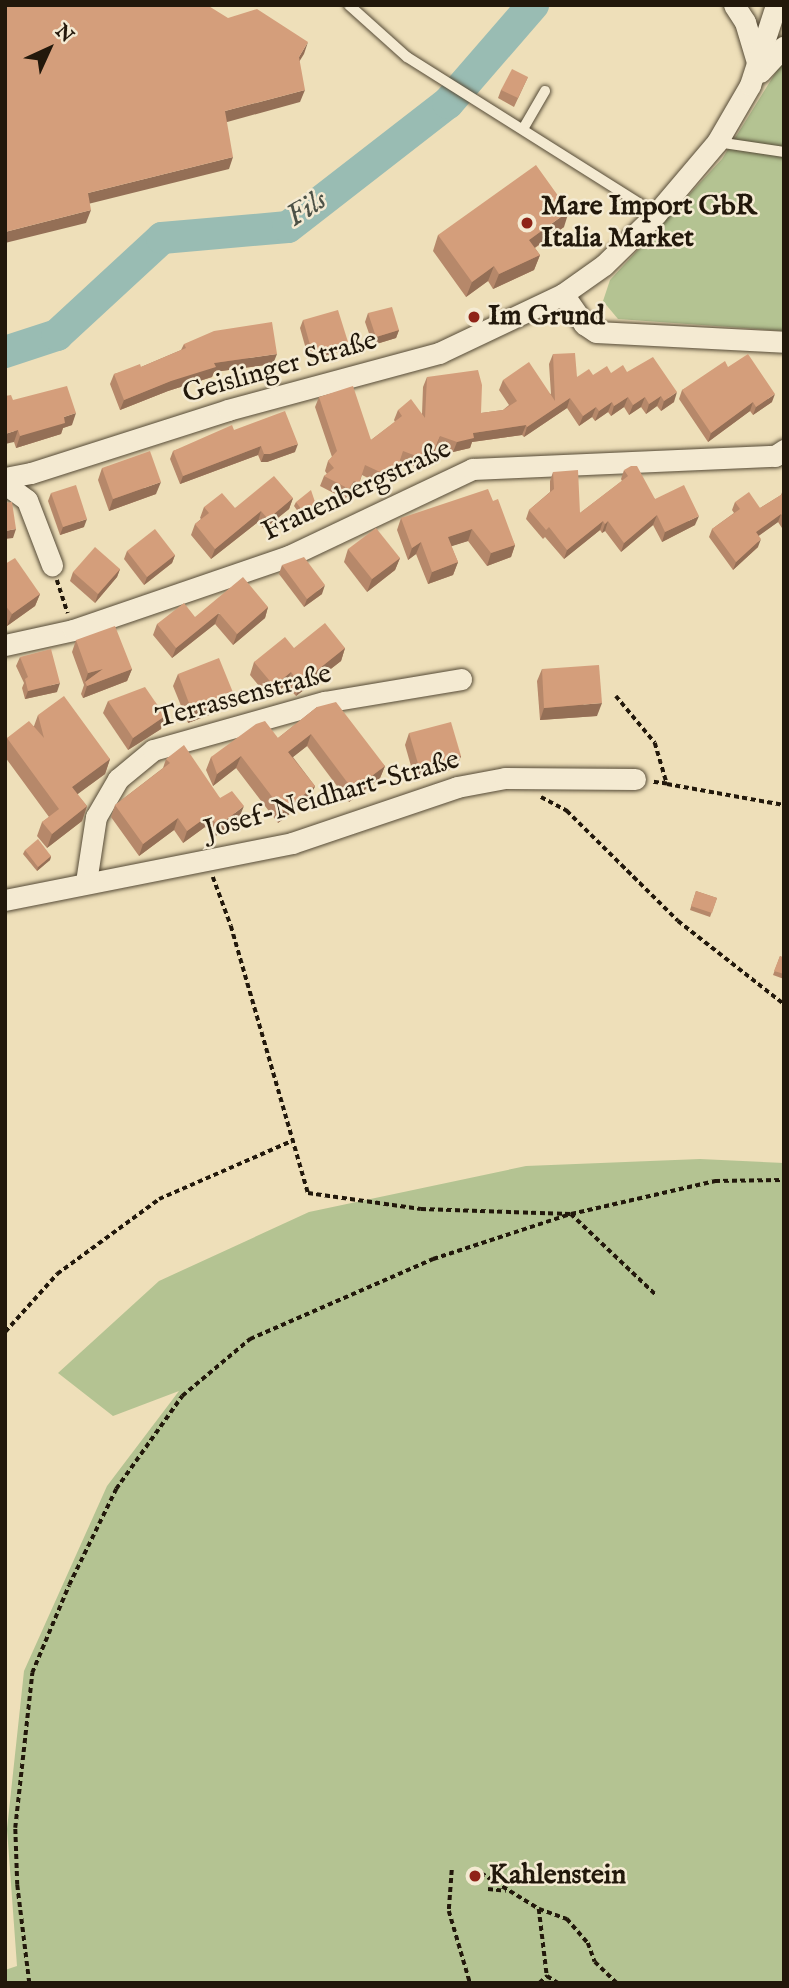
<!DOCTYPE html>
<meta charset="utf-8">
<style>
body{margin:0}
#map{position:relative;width:789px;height:1988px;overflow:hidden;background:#eedfb9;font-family:"IM FELL English",serif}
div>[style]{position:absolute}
.green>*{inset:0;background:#b4c392}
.river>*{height:32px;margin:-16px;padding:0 16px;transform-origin:16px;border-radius:16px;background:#99bcb3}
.path>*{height:3.5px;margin-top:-1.75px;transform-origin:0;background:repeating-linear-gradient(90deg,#22180b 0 5px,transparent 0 8.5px)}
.roads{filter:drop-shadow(0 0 2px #554a36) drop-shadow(0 0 2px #554a36)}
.service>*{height:10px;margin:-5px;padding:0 5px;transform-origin:5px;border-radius:5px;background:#f4ead2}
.minor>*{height:21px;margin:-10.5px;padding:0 10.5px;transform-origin:10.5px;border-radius:10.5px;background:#f4ead2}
.wall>*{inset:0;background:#b6886a}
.shaded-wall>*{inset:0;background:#946f56}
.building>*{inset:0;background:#d49e7b}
.dots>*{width:19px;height:19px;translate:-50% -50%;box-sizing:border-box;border:4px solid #f4ead2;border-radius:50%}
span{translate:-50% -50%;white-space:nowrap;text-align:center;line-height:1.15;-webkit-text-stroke:5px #f4ead2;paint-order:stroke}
.poi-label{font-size:28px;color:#22180b;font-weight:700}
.left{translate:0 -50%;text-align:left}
.street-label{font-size:28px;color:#22180b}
.water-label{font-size:30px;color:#4c5146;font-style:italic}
.frame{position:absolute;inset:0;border:7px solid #22180b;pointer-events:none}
.north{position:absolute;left:14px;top:14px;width:70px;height:70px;-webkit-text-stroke:5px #f4ead2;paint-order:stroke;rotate:45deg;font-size:19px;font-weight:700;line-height:28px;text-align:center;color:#22180b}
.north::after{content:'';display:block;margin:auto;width:24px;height:32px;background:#22180b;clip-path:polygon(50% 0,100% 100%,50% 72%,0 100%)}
</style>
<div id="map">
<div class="green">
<div style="clip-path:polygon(784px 59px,784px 331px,618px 319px,603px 301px,610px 280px,722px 159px)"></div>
<div style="clip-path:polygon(700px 1159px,784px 1163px,784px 1983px,5px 1983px,5px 1970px,17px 1966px,7px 1829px,24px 1671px,107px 1486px,179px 1391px,113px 1416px,58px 1373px,159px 1281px,309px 1212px,526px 1166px)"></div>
</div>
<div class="river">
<div style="left:5px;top:352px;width:55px;rotate:-18.1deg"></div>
<div style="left:57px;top:335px;width:143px;rotate:-42.7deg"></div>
<div style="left:162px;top:238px;width:126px;rotate:-5deg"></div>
<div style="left:288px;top:227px;width:202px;rotate:-37.8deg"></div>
<div style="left:448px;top:103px;width:130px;rotate:-49.1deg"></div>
</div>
<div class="path">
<div style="left:57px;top:580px;width:35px;rotate:72deg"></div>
<div style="left:616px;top:696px;width:61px;rotate:50.3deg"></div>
<div style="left:655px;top:743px;width:43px;rotate:73.7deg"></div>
<div style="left:667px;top:784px;width:16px;rotate:-173deg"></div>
<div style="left:667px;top:784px;width:119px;rotate:10.2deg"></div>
<div style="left:541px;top:797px;width:30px;rotate:28deg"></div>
<div style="left:567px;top:811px;width:156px;rotate:44.7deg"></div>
<div style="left:678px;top:921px;width:135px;rotate:38.1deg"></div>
<div style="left:213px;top:877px;width:52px;rotate:69.8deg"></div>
<div style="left:231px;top:926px;width:278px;rotate:73.9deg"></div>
<div style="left:308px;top:1193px;width:114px;rotate:8.1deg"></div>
<div style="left:421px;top:1209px;width:150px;rotate:1.9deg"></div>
<div style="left:571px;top:1214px;width:117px;rotate:43.6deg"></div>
<div style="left:5px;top:1332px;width:78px;rotate:-48.1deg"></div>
<div style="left:57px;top:1274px;width:127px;rotate:-36.3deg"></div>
<div style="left:159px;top:1199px;width:145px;rotate:-23.6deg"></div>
<div style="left:452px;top:1870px;width:41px;rotate:94.2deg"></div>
<div style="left:449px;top:1911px;width:75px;rotate:73.7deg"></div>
<div style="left:481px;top:1873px;width:68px;rotate:31.8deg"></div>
<div style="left:539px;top:1909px;width:30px;rotate:20deg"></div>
<div style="left:567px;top:1919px;width:32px;rotate:49deg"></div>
<div style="left:588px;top:1943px;width:20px;rotate:70deg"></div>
<div style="left:595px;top:1962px;width:30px;rotate:44deg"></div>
<div style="left:488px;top:1889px;width:18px;rotate:6deg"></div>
<div style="left:539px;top:1909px;width:67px;rotate:83.2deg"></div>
<div style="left:547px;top:1976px;width:13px;rotate:32deg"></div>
<div style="left:29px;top:1983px;width:99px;rotate:-97deg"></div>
<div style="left:17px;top:1885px;width:57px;rotate:-92deg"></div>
<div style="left:15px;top:1828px;width:156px;rotate:-83.7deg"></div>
<div style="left:32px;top:1673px;width:95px;rotate:-67.2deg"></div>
<div style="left:69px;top:1585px;width:107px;rotate:-63.9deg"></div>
<div style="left:116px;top:1489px;width:114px;rotate:-54.6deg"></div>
<div style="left:182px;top:1396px;width:89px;rotate:-40deg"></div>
<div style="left:250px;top:1339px;width:200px;rotate:-23.6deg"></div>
<div style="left:433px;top:1259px;width:145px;rotate:-18.1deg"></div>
<div style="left:571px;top:1214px;width:148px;rotate:-12.9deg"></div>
<div style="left:715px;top:1181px;width:69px;rotate:-0.8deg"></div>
<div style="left:539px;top:1983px;width:11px;rotate:-41deg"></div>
</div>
<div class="roads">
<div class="service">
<div style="left:349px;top:5px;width:78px;rotate:41.9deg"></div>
<div style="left:407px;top:57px;width:294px;rotate:32.2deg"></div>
<div style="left:523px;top:129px;width:44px;rotate:-59.9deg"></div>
<div style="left:717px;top:142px;width:68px;rotate:8.5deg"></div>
</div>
<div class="minor">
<div style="left:734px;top:5px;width:20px;rotate:57deg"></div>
<div style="left:745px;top:22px;width:42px;rotate:73.3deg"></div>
<div style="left:760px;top:72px;width:35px;rotate:-47deg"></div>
<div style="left:563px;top:294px;width:37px;rotate:55deg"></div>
<div style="left:584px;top:324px;width:14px;rotate:34deg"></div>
<div style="left:596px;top:332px;width:188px;rotate:3deg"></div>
<div style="left:5px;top:478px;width:26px;rotate:-11deg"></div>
<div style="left:31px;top:473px;width:207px;rotate:-17.7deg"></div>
<div style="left:228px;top:410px;width:219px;rotate:-15.1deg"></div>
<div style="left:439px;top:353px;width:137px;rotate:-25.4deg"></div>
<div style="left:563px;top:294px;width:50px;rotate:-35.3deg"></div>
<div style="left:604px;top:265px;width:73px;rotate:-44.4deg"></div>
<div style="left:656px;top:214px;width:94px;rotate:-49.7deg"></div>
<div style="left:717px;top:142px;width:66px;rotate:-59.9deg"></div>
<div style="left:750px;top:85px;width:84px;rotate:-72deg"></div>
<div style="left:5px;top:484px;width:27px;rotate:36deg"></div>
<div style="left:27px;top:500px;width:70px;rotate:69deg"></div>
<div style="left:5px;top:645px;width:70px;rotate:-12.4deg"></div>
<div style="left:73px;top:630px;width:228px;rotate:-18.9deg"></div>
<div style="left:289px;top:556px;width:203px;rotate:-25.4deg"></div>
<div style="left:472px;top:469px;width:303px;rotate:-2.5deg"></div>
<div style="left:775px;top:456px;width:11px;rotate:-34deg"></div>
<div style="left:86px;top:882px;width:66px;rotate:-81.3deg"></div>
<div style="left:96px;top:817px;width:44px;rotate:-59.9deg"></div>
<div style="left:118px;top:779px;width:45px;rotate:-39.6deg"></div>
<div style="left:153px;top:750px;width:178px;rotate:-15.7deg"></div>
<div style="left:324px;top:702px;width:139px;rotate:-9.5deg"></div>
<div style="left:5px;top:900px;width:293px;rotate:-11.2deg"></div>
<div style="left:292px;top:843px;width:174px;rotate:-18.7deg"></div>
<div style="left:457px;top:787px;width:49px;rotate:-10.6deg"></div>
<div style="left:505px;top:778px;width:130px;rotate:0.4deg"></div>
</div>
</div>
<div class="wall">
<div style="clip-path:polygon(528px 77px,514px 107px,498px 98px,501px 90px)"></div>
<div style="clip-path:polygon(564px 227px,535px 248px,540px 255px,534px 270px,493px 289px,488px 281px,466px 297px,433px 251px,438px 235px)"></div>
<div style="clip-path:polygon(368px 313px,399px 330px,396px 338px,373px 345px,365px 322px)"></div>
<div style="clip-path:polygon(303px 320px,345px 350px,309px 360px,300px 328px)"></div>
<div style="clip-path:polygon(184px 344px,273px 364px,214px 372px,212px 377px,168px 391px,120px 410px,110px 384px,114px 374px,141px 367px,181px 350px)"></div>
<div style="clip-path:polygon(553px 354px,577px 377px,627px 372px,674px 402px,661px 411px,657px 406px,646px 414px,641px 407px,629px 415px,624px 407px,611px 416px,608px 412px,595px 421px,592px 417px,579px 426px,567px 408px,524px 437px,522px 435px,472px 442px,470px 448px,453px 452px,437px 446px,430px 463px,416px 467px,399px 461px,393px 479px,388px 477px,376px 482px,362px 475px,356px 493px,351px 491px,345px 499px,320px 486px,324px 476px,327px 474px,325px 471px,328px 461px,332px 457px,315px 407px,319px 397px,371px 440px,395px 422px,394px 420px,398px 410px,422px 414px,423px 387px,427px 377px,481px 413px,503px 410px,509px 405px,499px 390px,503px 380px,551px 394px,549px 364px)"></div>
<div style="clip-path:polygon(728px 367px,772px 402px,753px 415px,750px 411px,708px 442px,679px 399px,682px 390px)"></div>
<div style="clip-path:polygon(13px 400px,72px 425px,63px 428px,61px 434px,16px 448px,14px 442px)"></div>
<div style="clip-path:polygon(234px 430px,295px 452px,267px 462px,261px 462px,258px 455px,180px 484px,170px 459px,173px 451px)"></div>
<div style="clip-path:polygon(102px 468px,156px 494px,109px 511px,98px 480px)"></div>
<div style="clip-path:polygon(624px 470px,655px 499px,695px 525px,662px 542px,653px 525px,621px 552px,605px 531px,602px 533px,600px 530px,564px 559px,545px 537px,543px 539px,526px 519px,529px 510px,550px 492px,550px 481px,553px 472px,580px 513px,622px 481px,621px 479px)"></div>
<div style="clip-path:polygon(784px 487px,784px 531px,778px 522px,758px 536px,758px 547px,733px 570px,709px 537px,712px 529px,734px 513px,732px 510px,735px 502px,760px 508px,781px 495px)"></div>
<div style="clip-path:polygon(51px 493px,84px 527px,60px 535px,48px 501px)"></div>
<div style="clip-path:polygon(293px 498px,289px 509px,264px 529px,258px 522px,211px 559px,191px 535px,195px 524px,201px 519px,200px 518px,204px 507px,235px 508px)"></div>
<div style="clip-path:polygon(493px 501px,515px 545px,511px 557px,487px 566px,468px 541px,451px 546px,458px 562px,453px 575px,428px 584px,416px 554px,408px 560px,397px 530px,401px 518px)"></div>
<div style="clip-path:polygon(296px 502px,318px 511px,317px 516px,305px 521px,294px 506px)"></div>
<div style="clip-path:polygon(348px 549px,400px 558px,395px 570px,367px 592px,344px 562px)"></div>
<div style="clip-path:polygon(127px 551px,175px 555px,172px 563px,144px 585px,124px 559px)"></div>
<div style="clip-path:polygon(5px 564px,40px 594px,35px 606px,7px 626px,5px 623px)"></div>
<div style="clip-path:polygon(282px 565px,322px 594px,304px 607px,279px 574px)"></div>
<div style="clip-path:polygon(120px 569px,117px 577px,95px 603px,70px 581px,73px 572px)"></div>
<div style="clip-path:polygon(268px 607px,265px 618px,233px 645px,215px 624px,172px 658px,153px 635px,157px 624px,195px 617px)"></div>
<div style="clip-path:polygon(76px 640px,132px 669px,127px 681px,83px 698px,81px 694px,84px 685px,72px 652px)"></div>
<div style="clip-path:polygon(294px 648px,345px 648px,341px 661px,296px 696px,286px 685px,269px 698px,250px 675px,254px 662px)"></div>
<div style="clip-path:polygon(20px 657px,57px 692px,25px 699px,22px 688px,24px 683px,16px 666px)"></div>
<div style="clip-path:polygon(542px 669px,597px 716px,540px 720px,537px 681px)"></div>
<div style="clip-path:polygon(178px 674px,230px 707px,188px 723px,173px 686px)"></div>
<div style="clip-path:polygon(108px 701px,165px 716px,161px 729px,128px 750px,103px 713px)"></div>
<div style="clip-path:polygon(317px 707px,385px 766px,380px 778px,349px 802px,307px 746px,293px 757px,315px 786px,310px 798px,278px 823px,236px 768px,213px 786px,206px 770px,211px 757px,278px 738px)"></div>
<div style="clip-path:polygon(38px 715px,110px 759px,105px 774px,77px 794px,87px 806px,82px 821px,47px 848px,37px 836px,42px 822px,49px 817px,5px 757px,5px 742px,7px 738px,34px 726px)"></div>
<div style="clip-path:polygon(409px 733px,461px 756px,456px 768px,415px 780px,405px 745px)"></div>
<div style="clip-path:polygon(166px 759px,220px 798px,239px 818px,213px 838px,205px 827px,183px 843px,174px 830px,139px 856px,111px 817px,115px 805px,163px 768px)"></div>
<div style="clip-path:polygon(25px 850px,51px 856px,50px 860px,37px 871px,23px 854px)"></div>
<div style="clip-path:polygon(696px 891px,717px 898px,710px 917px,690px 910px)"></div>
<div style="clip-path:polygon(780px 956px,784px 958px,784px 979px,773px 975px)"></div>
</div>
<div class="shaded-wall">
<div style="clip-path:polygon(308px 42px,304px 54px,294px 70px,299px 57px)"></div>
<div style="clip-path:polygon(305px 90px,300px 102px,220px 124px,225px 111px)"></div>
<div style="clip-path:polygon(233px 157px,229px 169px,84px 205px,88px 193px)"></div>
<div style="clip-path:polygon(91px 210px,86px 223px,5px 243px,5px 232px)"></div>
<div style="clip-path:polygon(569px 211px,564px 227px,524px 255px,529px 240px)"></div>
<div style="clip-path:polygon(540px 255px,534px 270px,493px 289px,499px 274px)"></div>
<div style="clip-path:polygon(494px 266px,488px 281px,466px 297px,472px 282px)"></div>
<div style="clip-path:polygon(399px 330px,396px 338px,373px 345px,376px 337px)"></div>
<div style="clip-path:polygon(348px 342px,345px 350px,309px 360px,312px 352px)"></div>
<div style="clip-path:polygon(277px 354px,273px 364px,214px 372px,212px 377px,168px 391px,120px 410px,124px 400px,214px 363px)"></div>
<div style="clip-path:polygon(677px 392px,674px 402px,661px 411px,664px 401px)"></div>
<div style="clip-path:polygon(775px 394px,772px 402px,753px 415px,756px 407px)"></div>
<div style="clip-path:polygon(661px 396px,657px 406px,646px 414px,649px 404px)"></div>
<div style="clip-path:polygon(628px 397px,624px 407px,611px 416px,614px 406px)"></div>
<div style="clip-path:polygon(645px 397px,641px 407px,629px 415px,633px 405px)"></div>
<div style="clip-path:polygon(570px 398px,567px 408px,524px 437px,527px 427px)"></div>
<div style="clip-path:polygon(612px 402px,608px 412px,595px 421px,599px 411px)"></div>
<div style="clip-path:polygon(753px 402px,750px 411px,708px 442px,711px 433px)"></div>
<div style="clip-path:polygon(596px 407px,592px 417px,579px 426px,583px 416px)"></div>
<div style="clip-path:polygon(76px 413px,72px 425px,63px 428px,61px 434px,16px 448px,20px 436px,64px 417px)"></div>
<div style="clip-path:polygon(526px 425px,522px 435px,472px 442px,470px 448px,453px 452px,457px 442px,473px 433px)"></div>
<div style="clip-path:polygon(18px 430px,14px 442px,5px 444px,5px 434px)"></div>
<div style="clip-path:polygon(440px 436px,430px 463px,416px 467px,419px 457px)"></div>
<div style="clip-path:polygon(298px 444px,295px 452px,267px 462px,261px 462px,264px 454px)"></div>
<div style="clip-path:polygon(261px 446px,258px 455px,180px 484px,183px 476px)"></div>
<div style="clip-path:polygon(391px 467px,388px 477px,376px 482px,380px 472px)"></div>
<div style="clip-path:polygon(354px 481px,351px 491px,345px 499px,349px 489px)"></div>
<div style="clip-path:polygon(161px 482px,156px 494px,109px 511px,113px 499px)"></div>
<div style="clip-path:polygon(293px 498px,289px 509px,264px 529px,268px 519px)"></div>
<div style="clip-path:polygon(261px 511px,258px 522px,211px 559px,215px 549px)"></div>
<div style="clip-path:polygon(318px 511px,317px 516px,305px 521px,307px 517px)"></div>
<div style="clip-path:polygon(781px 514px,778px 522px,753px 540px,756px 532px)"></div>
<div style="clip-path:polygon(657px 515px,653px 525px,621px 552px,624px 543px)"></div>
<div style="clip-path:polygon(699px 516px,695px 525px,662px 542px,665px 532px)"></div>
<div style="clip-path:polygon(87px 519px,84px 527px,60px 535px,63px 527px)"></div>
<div style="clip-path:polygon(603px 521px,600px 530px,564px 559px,567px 550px)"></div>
<div style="clip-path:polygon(608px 521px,605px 531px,602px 533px,605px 524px)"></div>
<div style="clip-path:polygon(16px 529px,13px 538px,5px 539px,5px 531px)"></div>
<div style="clip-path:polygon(472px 529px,468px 541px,443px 549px,448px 537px)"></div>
<div style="clip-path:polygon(761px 539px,758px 547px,733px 570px,736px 562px)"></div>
<div style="clip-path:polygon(421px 542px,416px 554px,408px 560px,412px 548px)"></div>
<div style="clip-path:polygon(515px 545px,511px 557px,487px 566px,491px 553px)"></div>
<div style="clip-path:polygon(175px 555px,172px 563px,144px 585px,147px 577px)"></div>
<div style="clip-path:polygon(400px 558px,395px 570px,367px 592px,372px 579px)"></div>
<div style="clip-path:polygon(458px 562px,453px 575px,428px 584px,432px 572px)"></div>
<div style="clip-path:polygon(120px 569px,117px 577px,95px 603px,98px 594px)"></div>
<div style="clip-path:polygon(325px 585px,322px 594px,304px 607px,307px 599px)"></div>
<div style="clip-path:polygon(40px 594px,35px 606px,7px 626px,12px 614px)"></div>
<div style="clip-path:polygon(268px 607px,265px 618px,233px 645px,237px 634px)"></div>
<div style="clip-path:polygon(219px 613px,215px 624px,172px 658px,176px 648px)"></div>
<div style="clip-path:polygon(345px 648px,341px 661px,296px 696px,300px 684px)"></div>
<div style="clip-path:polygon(103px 669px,85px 682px,84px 685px,88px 673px)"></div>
<div style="clip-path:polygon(132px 669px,127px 681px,83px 698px,87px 686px)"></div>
<div style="clip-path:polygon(291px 672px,286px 685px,269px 698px,274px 686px)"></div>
<div style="clip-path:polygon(60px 683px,57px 692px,25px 699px,28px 691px)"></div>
<div style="clip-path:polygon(234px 695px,230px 707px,188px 723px,192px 711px)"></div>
<div style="clip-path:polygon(602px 703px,597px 716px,540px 720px,544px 708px)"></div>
<div style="clip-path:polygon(165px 716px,161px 729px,128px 750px,133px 738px)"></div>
<div style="clip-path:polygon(311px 734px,307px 746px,284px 764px,288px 752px)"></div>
<div style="clip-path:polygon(241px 756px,236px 768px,213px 786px,217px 774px)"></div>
<div style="clip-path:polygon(461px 756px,456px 768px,415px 780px,419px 767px)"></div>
<div style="clip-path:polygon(110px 759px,105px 774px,67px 802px,72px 787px)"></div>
<div style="clip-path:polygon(385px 766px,380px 778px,349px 802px,353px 790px)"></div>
<div style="clip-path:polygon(315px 786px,310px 798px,278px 823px,283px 811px)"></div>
<div style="clip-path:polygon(87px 806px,82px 821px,47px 848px,52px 834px)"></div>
<div style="clip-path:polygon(244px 806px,239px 818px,213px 838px,218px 826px)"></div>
<div style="clip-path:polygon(209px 815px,205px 827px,183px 843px,187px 831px)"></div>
<div style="clip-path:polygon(178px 818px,174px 830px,139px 856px,143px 844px)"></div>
<div style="clip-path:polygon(51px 856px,50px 860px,37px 871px,38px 867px)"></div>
</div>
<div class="building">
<div style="clip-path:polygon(5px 5px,207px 5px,228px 18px,257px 9px,308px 42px,299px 57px,305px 90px,225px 111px,233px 157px,88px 193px,91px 210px,5px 232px)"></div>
<div style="clip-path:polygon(512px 69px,528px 77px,518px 98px,501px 90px)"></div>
<div style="clip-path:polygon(536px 165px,569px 211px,529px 240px,540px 255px,499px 274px,494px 266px,472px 282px,438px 235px)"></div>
<div style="clip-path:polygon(392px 307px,399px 330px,376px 337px,368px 313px)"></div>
<div style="clip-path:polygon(338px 310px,348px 342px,312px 352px,303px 320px)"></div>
<div style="clip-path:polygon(272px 322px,277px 354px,214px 363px,216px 367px,171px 381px,124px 400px,114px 374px,140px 364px,141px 367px,186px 348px,184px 344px,214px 331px)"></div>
<div style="clip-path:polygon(575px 353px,577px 377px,589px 369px,593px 375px,607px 366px,611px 373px,623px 365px,627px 372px,653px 357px,677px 392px,664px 401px,661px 396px,649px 404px,645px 397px,633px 405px,628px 397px,614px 406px,612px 402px,599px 411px,596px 407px,583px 416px,570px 398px,527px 427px,526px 425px,473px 433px,474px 438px,457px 442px,440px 436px,433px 453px,419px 457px,403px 451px,397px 469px,391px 467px,380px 472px,365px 465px,359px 483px,354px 481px,349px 489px,324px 476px,334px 468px,328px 461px,337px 451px,319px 397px,353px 386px,371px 440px,402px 416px,398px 410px,411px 399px,425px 418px,427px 377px,478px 370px,482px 385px,481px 413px,503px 410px,517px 401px,503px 380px,529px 362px,555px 401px,553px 354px)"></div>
<div style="clip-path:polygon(748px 354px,775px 394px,756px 407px,753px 402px,711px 433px,682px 390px,725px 361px,728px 367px)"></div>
<div style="clip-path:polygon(67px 386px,76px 413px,64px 417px,65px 423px,20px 436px,18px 430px,5px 434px,5px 396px,11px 395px,13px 400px)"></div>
<div style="clip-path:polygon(285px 411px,298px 444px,270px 454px,264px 454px,261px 446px,183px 476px,173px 451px,232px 425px,234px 430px)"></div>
<div style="clip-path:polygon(150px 451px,161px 482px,113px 499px,102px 468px)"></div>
<div style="clip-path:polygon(631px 466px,637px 466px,655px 499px,684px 485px,699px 516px,665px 532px,657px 515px,624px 543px,608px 521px,605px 524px,603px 521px,567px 550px,549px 527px,546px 530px,529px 510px,554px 489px,553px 472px,578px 470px,580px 513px,628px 476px,624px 470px)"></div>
<div style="clip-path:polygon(274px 476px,293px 498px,268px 519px,261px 511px,215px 549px,195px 524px,209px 513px,204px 507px,222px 493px,235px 508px)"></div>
<div style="clip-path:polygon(76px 485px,87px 519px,63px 527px,51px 493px)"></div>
<div style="clip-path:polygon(488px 489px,493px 501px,498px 499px,515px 545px,491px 553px,472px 529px,448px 537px,458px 562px,432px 572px,421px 542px,412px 548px,401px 518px)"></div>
<div style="clip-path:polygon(311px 490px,318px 511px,307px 517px,296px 502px)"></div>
<div style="clip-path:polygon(749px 492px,760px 508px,784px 493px,784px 518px,781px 514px,756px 532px,761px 539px,736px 562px,712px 529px,740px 509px,735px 502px)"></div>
<div style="clip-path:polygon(12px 502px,16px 529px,5px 531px,5px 503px)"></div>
<div style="clip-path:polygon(376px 528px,400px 558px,372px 579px,348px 549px)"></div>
<div style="clip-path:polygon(155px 529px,175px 555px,147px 577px,127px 551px)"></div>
<div style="clip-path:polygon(95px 547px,120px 569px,98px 594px,73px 572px)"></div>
<div style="clip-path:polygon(304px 557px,325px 585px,307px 599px,282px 565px)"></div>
<div style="clip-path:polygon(15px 558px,40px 594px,12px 614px,5px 605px,5px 564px)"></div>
<div style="clip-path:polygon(243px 577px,268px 607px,237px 634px,219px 613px,176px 648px,157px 624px,184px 603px,195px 617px)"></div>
<div style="clip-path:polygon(325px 623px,345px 648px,300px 684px,291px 672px,274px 686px,254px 662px,285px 637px,294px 648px)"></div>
<div style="clip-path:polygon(115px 626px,132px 669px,87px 686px,85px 682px,103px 669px,88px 673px,76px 640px)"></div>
<div style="clip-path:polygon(51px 649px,60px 683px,28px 691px,25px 679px,28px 677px,20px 657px)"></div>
<div style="clip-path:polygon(219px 658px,234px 695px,192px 711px,178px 674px)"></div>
<div style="clip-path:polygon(599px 665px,602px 703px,544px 708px,542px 669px)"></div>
<div style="clip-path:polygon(145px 687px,165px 716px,133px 738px,108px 701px)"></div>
<div style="clip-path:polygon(64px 696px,110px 759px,72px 787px,87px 806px,52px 834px,42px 822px,59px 809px,7px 738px,29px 721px,44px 738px,38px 715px)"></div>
<div style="clip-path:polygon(336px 702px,385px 766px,353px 790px,311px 734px,288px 752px,315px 786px,283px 811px,241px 756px,217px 774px,211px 757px,256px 724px,265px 721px,278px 738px,317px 707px)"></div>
<div style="clip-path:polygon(451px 722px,461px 756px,419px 767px,409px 733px)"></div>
<div style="clip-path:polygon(184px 745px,220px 798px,232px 791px,244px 806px,218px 826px,209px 815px,187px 831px,178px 818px,143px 844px,115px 805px,170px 763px,166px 759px)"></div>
<div style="clip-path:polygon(38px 839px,51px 856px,38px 867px,25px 850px)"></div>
<div style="clip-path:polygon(696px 891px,717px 898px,712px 913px,691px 906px)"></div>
<div style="clip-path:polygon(780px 956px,784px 958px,784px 974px,774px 971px)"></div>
</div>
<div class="dots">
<div style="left:527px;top:223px;background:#8f2418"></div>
<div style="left:474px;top:317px;background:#8f2418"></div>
<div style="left:475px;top:1876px;background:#8f2418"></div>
</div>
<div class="poi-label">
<span class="left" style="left:541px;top:223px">Mare Import GbR<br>Italia Market</span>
<span class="left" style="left:488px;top:317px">Im Grund</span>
<span class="left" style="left:489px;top:1876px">Kahlenstein</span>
</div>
<div class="street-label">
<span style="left:280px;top:368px;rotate:-16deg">Geislinger Straße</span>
<span style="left:357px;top:491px;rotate:-25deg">Frauenbergstraße</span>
<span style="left:244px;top:697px;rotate:-15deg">Terrassenstraße</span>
<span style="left:332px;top:796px;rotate:-16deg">Josef-Neidhart-Straße</span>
</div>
<div class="water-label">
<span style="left:307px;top:209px;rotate:-33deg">Fils</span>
</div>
<div class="frame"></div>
<div class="north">N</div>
</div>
